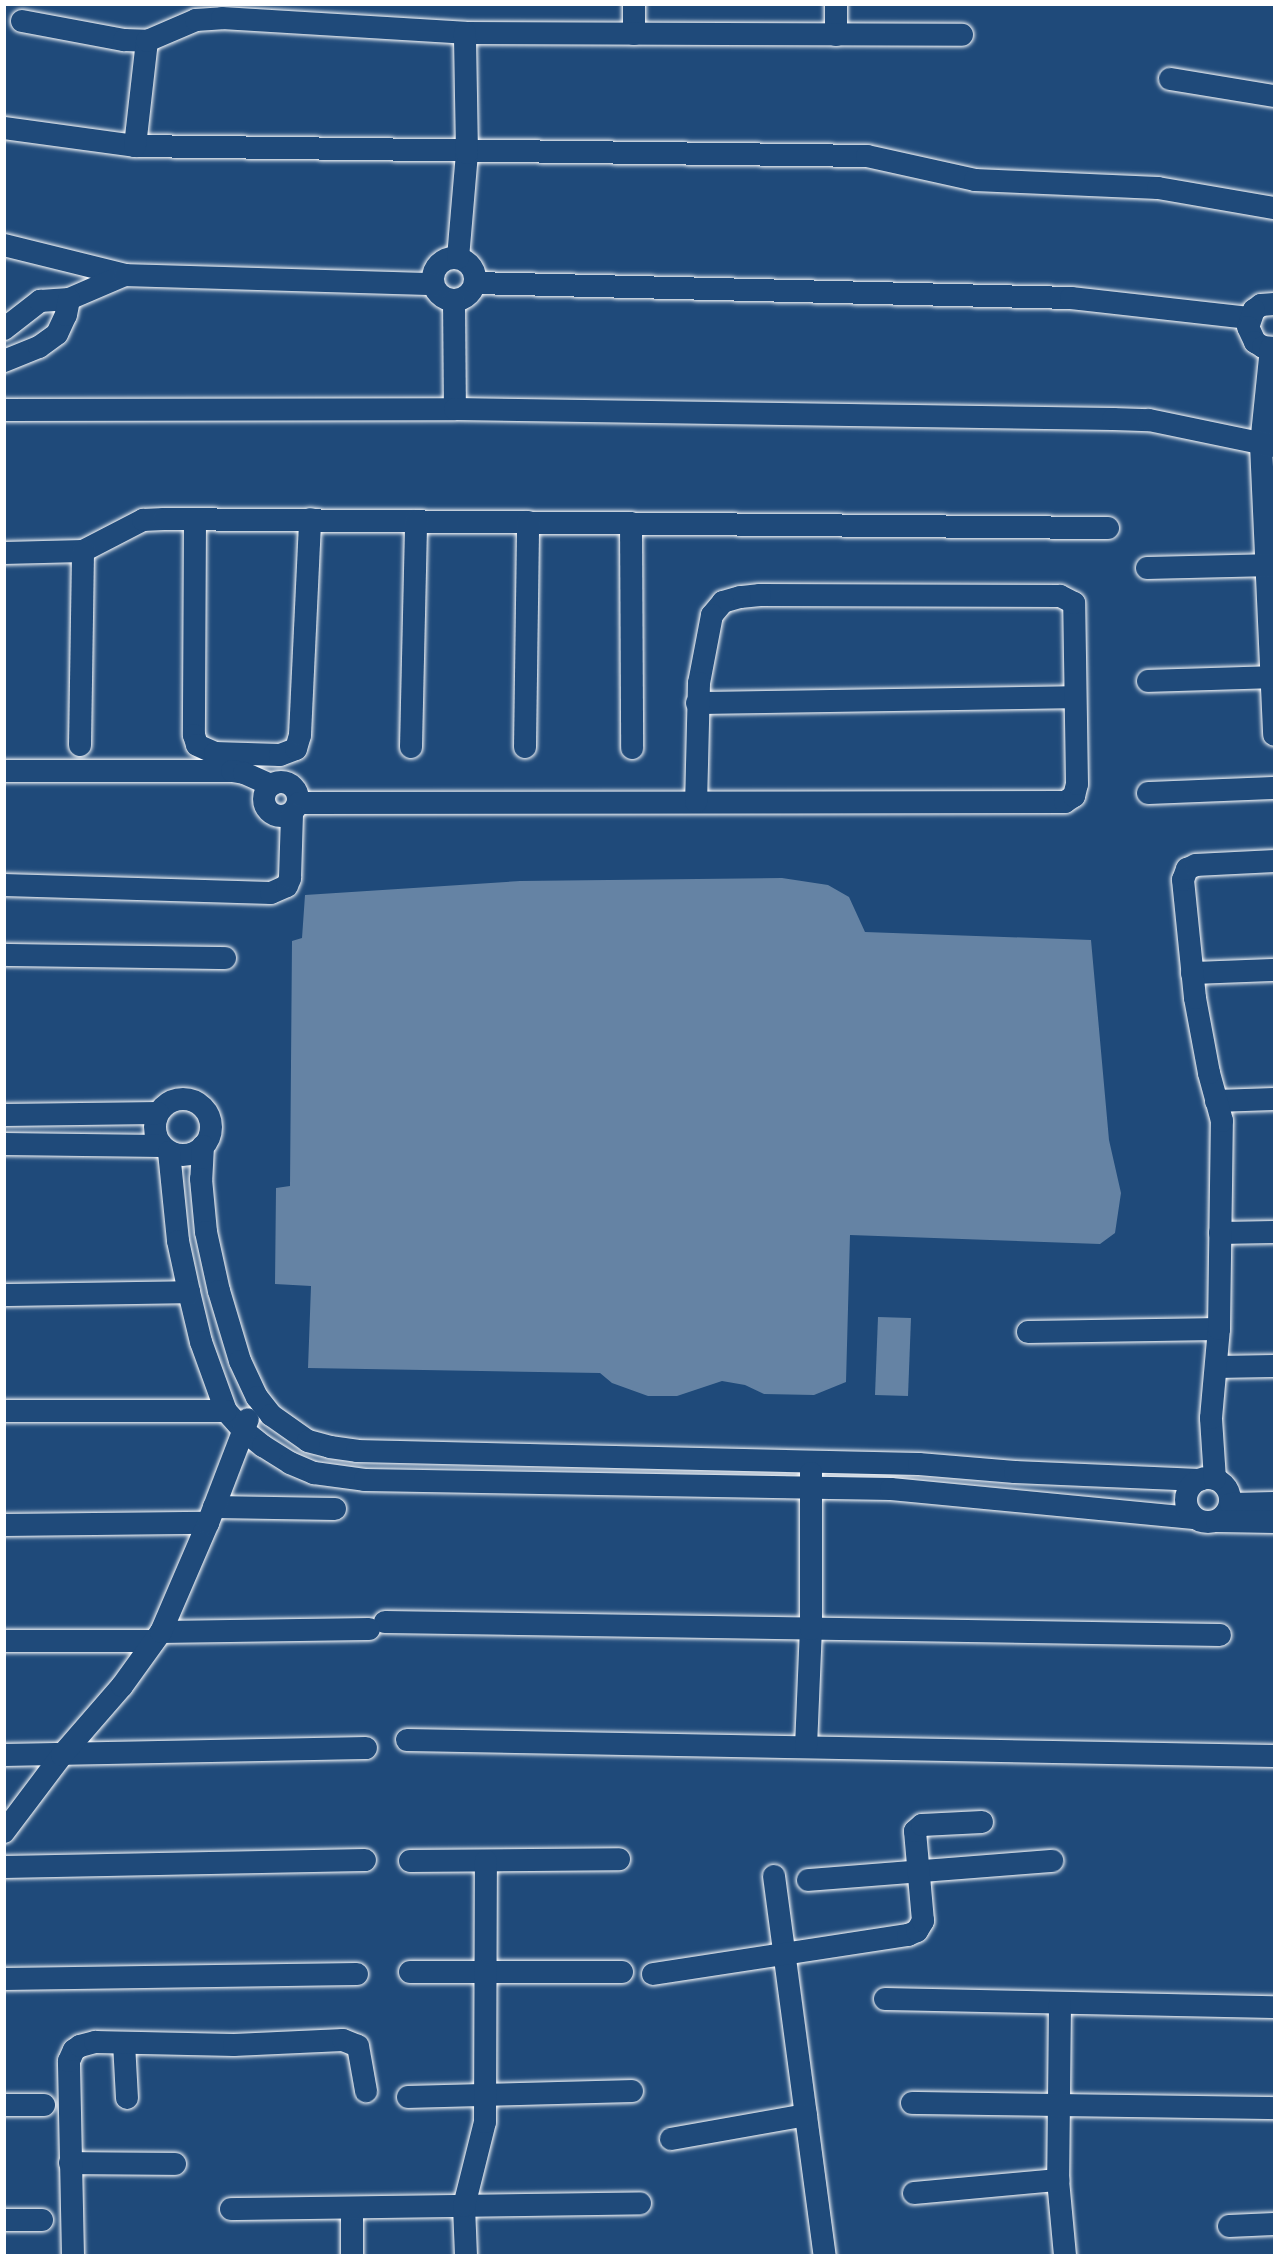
<!DOCTYPE html>
<style>
body{margin:0}
#map{position:relative;width:1279px;height:2260px;overflow:hidden;background:#1f4a7a;font-family:Itim,sans-serif}
div>[style]{position:absolute}
.water>*{inset:0;background:#6583a4}
.roads{filter:drop-shadow(0 0 2px #fff) drop-shadow(0 0 2px #fff)}
.minor>*{height:22px;margin:-11px;padding:0 11px;transform-origin:11px;border-radius:11px;background:#1f4a7a}
.minor>.ring{margin:-11px;padding:0;box-sizing:content-box;background:none;border:22px solid #1f4a7a;border-radius:50%}
span{translate:-50% -50%;white-space:nowrap;text-align:center;line-height:1.15;-webkit-text-stroke:5px #1f4a7a;paint-order:stroke}
.frame{position:absolute;inset:0;border:6px solid #fff;pointer-events:none}
</style>
<div id="map">
<div class="water">
<div style="clip-path:polygon(782px 878px,828px 885px,849px 897px,865px 932px,1091px 940px,1109px 1140px,1121px 1193px,1115px 1233px,1100px 1244px,850px 1235px,846px 1382px,814px 1395px,764px 1394px,745px 1385px,722px 1381px,677px 1396px,648px 1396px,612px 1383px,600px 1373px,308px 1368px,311px 1286px,275px 1284px,276px 1188px,290px 1186px,292px 941px,302px 938px,305px 895px,520px 881px)"></div>
<div style="clip-path:polygon(878px 1317px,911px 1318px,908px 1396px,875px 1395px)"></div>
</div>
<div class="roads">
<div class="minor">
<div style="left:634px;top:4px;width:30px;rotate:90deg"></div>
<div style="left:836px;top:4px;width:31px;rotate:90deg"></div>
<div style="left:22px;top:21px;width:104px;rotate:10.6deg"></div>
<div style="left:124px;top:40px;width:23px;rotate:2deg"></div>
<div style="left:1170px;top:79px;width:105px;rotate:9.3deg"></div>
<div style="left:4px;top:128px;width:132px;rotate:7.8deg"></div>
<div style="left:135px;top:146px;width:732px;rotate:0.78deg"></div>
<div style="left:867px;top:156px;width:111px;rotate:12.5deg"></div>
<div style="left:975px;top:180px;width:183px;rotate:2.5deg"></div>
<div style="left:1158px;top:188px;width:118px;rotate:9.8deg"></div>
<div style="left:135px;top:146px;width:106px;rotate:-83.5deg"></div>
<div style="left:147px;top:41px;width:53px;rotate:-23.2deg"></div>
<div style="left:196px;top:20px;width:26px;rotate:-4deg"></div>
<div style="left:222px;top:18px;width:243px;rotate:3.5deg"></div>
<div style="left:465px;top:33px;width:497px;rotate:0.2deg"></div>
<div style="left:4px;top:245px;width:125px;rotate:13.9deg"></div>
<div class="ring" style="left:433px;top:258px;width:20px;height:20px"></div>
<div style="left:458px;top:258px;width:105px;rotate:-85.1deg"></div>
<div style="left:467px;top:153px;width:120px;rotate:-91deg"></div>
<div style="left:475px;top:283px;width:596px;rotate:1.44deg"></div>
<div style="left:1071px;top:298px;width:179px;rotate:6.4deg"></div>
<div style="left:454px;top:301px;width:108px;rotate:89.5deg"></div>
<div style="left:1274px;top:304px;width:13px;rotate:176deg"></div>
<div style="left:1261px;top:305px;width:9px;rotate:144deg"></div>
<div style="left:1254px;top:310px;width:18px;rotate:109deg"></div>
<div style="left:1248px;top:327px;width:17px;rotate:65deg"></div>
<div style="left:1255px;top:342px;width:9px;rotate:32deg"></div>
<div style="left:1263px;top:347px;width:11px;rotate:5deg"></div>
<div style="left:4px;top:329px;width:46px;rotate:-37.9deg"></div>
<div style="left:40px;top:301px;width:29px;rotate:-4deg"></div>
<div style="left:69px;top:299px;width:61px;rotate:-23.2deg"></div>
<div style="left:125px;top:275px;width:308px;rotate:1.7deg"></div>
<div style="left:1271px;top:348px;width:98px;rotate:95.9deg"></div>
<div style="left:1261px;top:445px;width:290px;rotate:87.4deg"></div>
<div style="left:4px;top:361px;width:38px;rotate:-22deg"></div>
<div style="left:39px;top:347px;width:22px;rotate:-36deg"></div>
<div style="left:57px;top:334px;width:21px;rotate:-65deg"></div>
<div style="left:66px;top:315px;width:16px;rotate:-79deg"></div>
<div style="left:4px;top:410px;width:451px;rotate:-0.1deg"></div>
<div style="left:455px;top:409px;width:658px;rotate:0.87deg"></div>
<div style="left:1113px;top:419px;width:36px;rotate:2deg"></div>
<div style="left:1149px;top:420px;width:128px;rotate:11.7deg"></div>
<div style="left:195px;top:520px;width:215px;rotate:90.3deg"></div>
<div style="left:194px;top:735px;width:10px;rotate:73deg"></div>
<div style="left:197px;top:745px;width:20px;rotate:24deg"></div>
<div style="left:215px;top:753px;width:65px;rotate:1.8deg"></div>
<div style="left:280px;top:755px;width:17px;rotate:-21deg"></div>
<div style="left:296px;top:749px;width:15px;rotate:-74deg"></div>
<div style="left:300px;top:735px;width:216px;rotate:-87.3deg"></div>
<div style="left:631px;top:523px;width:225px;rotate:89.7deg"></div>
<div style="left:4px;top:553px;width:79px;rotate:-1.5deg"></div>
<div style="left:83px;top:551px;width:68px;rotate:-27.3deg"></div>
<div style="left:143px;top:520px;width:21px;rotate:-3deg"></div>
<div style="left:164px;top:519px;width:944px;rotate:0.55deg"></div>
<div style="left:1147px;top:568px;width:127px;rotate:-1.4deg"></div>
<div style="left:1148px;top:681px;width:126px;rotate:-1.8deg"></div>
<div style="left:697px;top:703px;width:378px;rotate:-0.9deg"></div>
<div style="left:80px;top:745px;width:194px;rotate:-89.1deg"></div>
<div style="left:411px;top:747px;width:226px;rotate:-88.7deg"></div>
<div style="left:525px;top:747px;width:225px;rotate:-89.2deg"></div>
<div style="left:4px;top:771px;width:228px"></div>
<div style="left:232px;top:771px;width:12px;rotate:9deg"></div>
<div style="left:244px;top:773px;width:30px;rotate:24deg"></div>
<div class="ring" style="left:264px;top:782px;width:12px;height:12px"></div>
<div style="left:1148px;top:793px;width:126px;rotate:-2.3deg"></div>
<div style="left:299px;top:803px;width:766px;rotate:-0.07deg"></div>
<div style="left:1065px;top:802px;width:11px;rotate:-34deg"></div>
<div style="left:1074px;top:796px;width:12px;rotate:-76deg"></div>
<div style="left:1077px;top:784px;width:181px;rotate:-90.9deg"></div>
<div style="left:1074px;top:603px;width:16px;rotate:-153deg"></div>
<div style="left:1060px;top:596px;width:300px;rotate:-179.8deg"></div>
<div style="left:760px;top:595px;width:20px;rotate:174deg"></div>
<div style="left:740px;top:597px;width:18px;rotate:164deg"></div>
<div style="left:723px;top:602px;width:17px;rotate:130deg"></div>
<div style="left:712px;top:615px;width:69px;rotate:100.8deg"></div>
<div style="left:699px;top:683px;width:119px;rotate:91.4deg"></div>
<div style="left:4px;top:885px;width:267px;rotate:1.7deg"></div>
<div style="left:271px;top:893px;width:17px;rotate:-24deg"></div>
<div style="left:287px;top:886px;width:9px;rotate:-69deg"></div>
<div style="left:290px;top:878px;width:64px;rotate:-88.2deg"></div>
<div style="left:4px;top:955px;width:221px;rotate:0.8deg"></div>
<div style="left:1192px;top:973px;width:82px;rotate:-2.1deg"></div>
<div class="ring" style="left:155px;top:1099px;width:34px;height:34px"></div>
<div style="left:1216px;top:1101px;width:58px;rotate:-2deg"></div>
<div style="left:4px;top:1115px;width:154px;rotate:-0.7deg"></div>
<div style="left:4px;top:1144px;width:157px;rotate:0.7deg"></div>
<div style="left:203px;top:1146px;width:33px;rotate:93deg"></div>
<div style="left:201px;top:1179px;width:53px;rotate:84.6deg"></div>
<div style="left:206px;top:1232px;width:60px;rotate:77.6deg"></div>
<div style="left:219px;top:1291px;width:73px;rotate:73.3deg"></div>
<div style="left:240px;top:1361px;width:40px;rotate:65deg"></div>
<div style="left:257px;top:1397px;width:23px;rotate:52deg"></div>
<div style="left:271px;top:1415px;width:45px;rotate:35.1deg"></div>
<div style="left:308px;top:1441px;width:23px;rotate:15deg"></div>
<div style="left:330px;top:1447px;width:27px;rotate:8deg"></div>
<div style="left:357px;top:1451px;width:562px;rotate:1.33deg"></div>
<div style="left:919px;top:1464px;width:96px;rotate:4.8deg"></div>
<div style="left:1015px;top:1472px;width:185px;rotate:2.5deg"></div>
<div style="left:169px;top:1152px;width:89px;rotate:84.2deg"></div>
<div style="left:178px;top:1241px;width:52px;rotate:77.8deg"></div>
<div style="left:189px;top:1292px;width:51px;rotate:76.5deg"></div>
<div style="left:201px;top:1342px;width:73px;rotate:70.1deg"></div>
<div style="left:226px;top:1411px;width:25px;rotate:48deg"></div>
<div style="left:243px;top:1430px;width:26px;rotate:39deg"></div>
<div style="left:263px;top:1446px;width:32px;rotate:32deg"></div>
<div style="left:290px;top:1463px;width:26px;rotate:23deg"></div>
<div style="left:314px;top:1473px;width:51px;rotate:7.8deg"></div>
<div style="left:365px;top:1480px;width:526px;rotate:0.98deg"></div>
<div style="left:891px;top:1489px;width:304px;rotate:5.5deg"></div>
<div style="left:1220px;top:1233px;width:54px;rotate:-1.1deg"></div>
<div style="left:4px;top:1295px;width:185px;rotate:-0.9deg"></div>
<div style="left:1028px;top:1332px;width:191px;rotate:-0.9deg"></div>
<div style="left:1216px;top:1367px;width:58px;rotate:-1deg"></div>
<div style="left:4px;top:1411px;width:222px"></div>
<div class="ring" style="left:1186px;top:1478px;width:22px;height:22px"></div>
<div style="left:1215px;top:1479px;width:61px;rotate:-93.8deg"></div>
<div style="left:1211px;top:1418px;width:89px;rotate:-84.9deg"></div>
<div style="left:1219px;top:1329px;width:208px;rotate:-89.2deg"></div>
<div style="left:1222px;top:1121px;width:50px;rotate:-105.2deg"></div>
<div style="left:1209px;top:1073px;width:76px;rotate:-100.6deg"></div>
<div style="left:1195px;top:998px;width:119px;rotate:-95.8deg"></div>
<div style="left:1183px;top:880px;width:12px;rotate:-70deg"></div>
<div style="left:1187px;top:869px;width:10px;rotate:-24deg"></div>
<div style="left:1196px;top:865px;width:78px;rotate:-2.9deg"></div>
<div style="left:1231px;top:1504px;width:43px;rotate:-1.3deg"></div>
<div style="left:214px;top:1507px;width:121px;rotate:0.9deg"></div>
<div style="left:1217px;top:1521px;width:57px;rotate:1deg"></div>
<div style="left:4px;top:1525px;width:204px;rotate:-0.6deg"></div>
<div style="left:385px;top:1622px;width:835px;rotate:0.89deg"></div>
<div style="left:161px;top:1632px;width:208px;rotate:-0.8deg"></div>
<div style="left:4px;top:1641px;width:150px"></div>
<div style="left:407px;top:1740px;width:867px;rotate:1.06deg"></div>
<div style="left:806px;top:1747px;width:118px;rotate:-87.6deg"></div>
<div style="left:811px;top:1629px;width:156px;rotate:-90deg"></div>
<div style="left:4px;top:1755px;width:362px;rotate:-1.1deg"></div>
<div style="left:4px;top:1832px;width:96px;rotate:-53deg"></div>
<div style="left:62px;top:1755px;width:91px;rotate:-49deg"></div>
<div style="left:122px;top:1686px;width:67px;rotate:-54.2deg"></div>
<div style="left:161px;top:1632px;width:119px;rotate:-66.7deg"></div>
<div style="left:208px;top:1523px;width:111px;rotate:-69deg"></div>
<div style="left:410px;top:1861px;width:209px;rotate:-0.5deg"></div>
<div style="left:4px;top:1867px;width:361px;rotate:-1.1deg"></div>
<div style="left:774px;top:1876px;width:383px;rotate:82.4deg"></div>
<div style="left:808px;top:1880px;width:245px;rotate:-4.5deg"></div>
<div style="left:410px;top:1972px;width:212px"></div>
<div style="left:653px;top:1974px;width:258px;rotate:-8.7deg"></div>
<div style="left:908px;top:1935px;width:10px;rotate:-24deg"></div>
<div style="left:917px;top:1931px;width:12px;rotate:-59deg"></div>
<div style="left:923px;top:1921px;width:90px;rotate:-95.1deg"></div>
<div style="left:915px;top:1831px;width:9px;rotate:-41deg"></div>
<div style="left:922px;top:1825px;width:60px;rotate:-2.9deg"></div>
<div style="left:4px;top:1979px;width:353px;rotate:-0.8deg"></div>
<div style="left:885px;top:1999px;width:389px;rotate:1.2deg"></div>
<div style="left:1060px;top:2003px;width:177px;rotate:90.6deg"></div>
<div style="left:1058px;top:2180px;width:76px;rotate:84.7deg"></div>
<div style="left:124px;top:2043px;width:55px;rotate:86.9deg"></div>
<div style="left:408px;top:2097px;width:224px;rotate:-1.5deg"></div>
<div style="left:912px;top:2103px;width:362px;rotate:0.8deg"></div>
<div style="left:4px;top:2105px;width:40px"></div>
<div style="left:671px;top:2139px;width:137px;rotate:-10.1deg"></div>
<div style="left:70px;top:2163px;width:105px;rotate:0.5deg"></div>
<div style="left:914px;top:2193px;width:145px;rotate:-5.2deg"></div>
<div style="left:352px;top:2208px;width:48px;rotate:90deg"></div>
<div style="left:231px;top:2209px;width:409px;rotate:-0.8deg"></div>
<div style="left:4px;top:2220px;width:38px"></div>
<div style="left:1229px;top:2226px;width:45px;rotate:-2.5deg"></div>
<div style="left:73px;top:2256px;width:195px;rotate:-91.2deg"></div>
<div style="left:69px;top:2061px;width:12px;rotate:-66deg"></div>
<div style="left:74px;top:2050px;width:7px;rotate:-34deg"></div>
<div style="left:80px;top:2046px;width:16px;rotate:-15deg"></div>
<div style="left:95px;top:2042px;width:139px;rotate:1.2deg"></div>
<div style="left:234px;top:2045px;width:109px;rotate:-2.6deg"></div>
<div style="left:343px;top:2040px;width:16px;rotate:22deg"></div>
<div style="left:358px;top:2046px;width:46px;rotate:79.9deg"></div>
<div style="left:466px;top:2256px;width:50px;rotate:-92.3deg"></div>
<div style="left:464px;top:2206px;width:87px;rotate:-76deg"></div>
<div style="left:485px;top:2122px;width:261px;rotate:-89.8deg"></div>
</div>
</div>
<div class="frame"></div>
</div>
